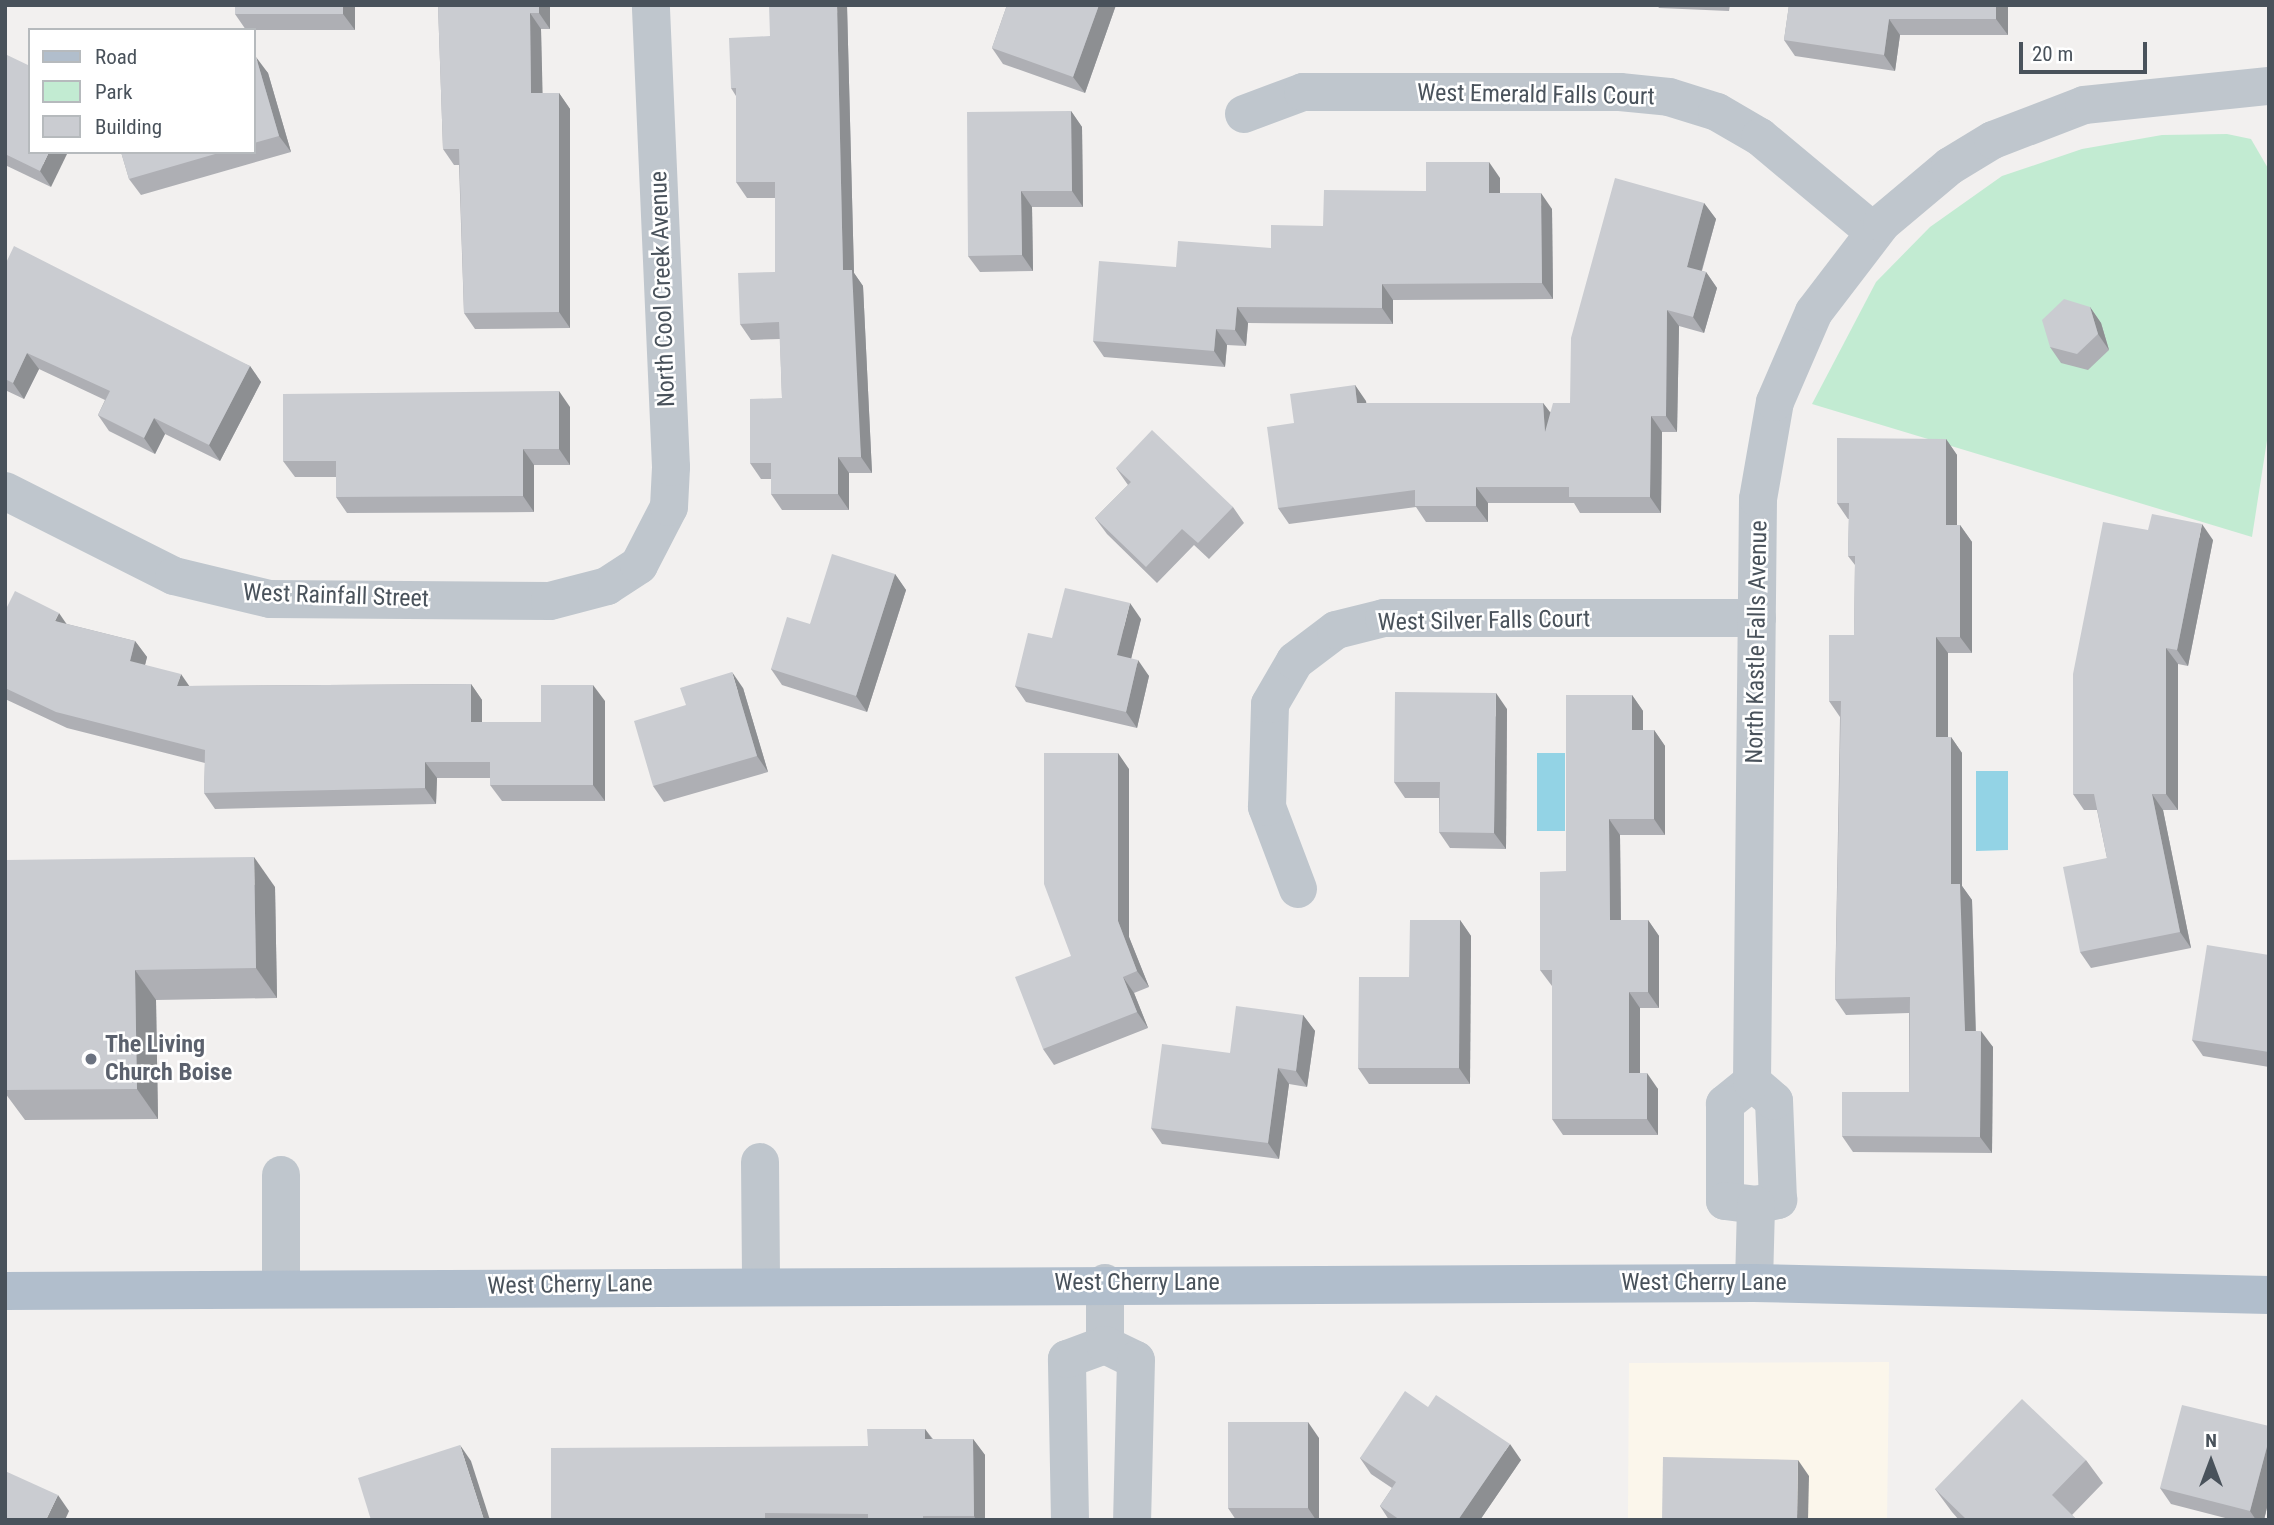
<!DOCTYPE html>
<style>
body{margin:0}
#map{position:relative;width:2274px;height:1525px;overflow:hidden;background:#f2f0ef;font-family:"Roboto Condensed",sans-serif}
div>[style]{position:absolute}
.commercial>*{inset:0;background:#fbf6eb}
.green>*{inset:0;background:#c2ebd2}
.water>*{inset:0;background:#93d3e5}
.minor>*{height:38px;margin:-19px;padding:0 19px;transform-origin:19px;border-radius:19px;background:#bfc6cd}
.major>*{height:38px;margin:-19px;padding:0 19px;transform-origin:19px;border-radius:19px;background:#b1becc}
.wall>*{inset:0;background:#aeafb4}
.shaded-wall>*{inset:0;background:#8d8f92}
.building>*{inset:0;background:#caccd1}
.dots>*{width:19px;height:19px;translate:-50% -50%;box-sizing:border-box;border:4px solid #fff;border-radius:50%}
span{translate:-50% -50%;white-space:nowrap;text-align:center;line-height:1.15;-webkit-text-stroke:5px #fff;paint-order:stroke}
.street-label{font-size:24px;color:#49525b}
.worship-label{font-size:24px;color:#5b616d;font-weight:700}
.left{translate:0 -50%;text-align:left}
.frame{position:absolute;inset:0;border:7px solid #49525b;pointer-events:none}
.legend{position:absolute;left:28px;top:28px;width:228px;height:126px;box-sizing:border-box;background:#fff;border:2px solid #b6babd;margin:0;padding:9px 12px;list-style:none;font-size:21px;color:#49525b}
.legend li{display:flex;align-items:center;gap:14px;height:35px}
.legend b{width:35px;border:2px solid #b6babd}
.north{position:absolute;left:2176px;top:1427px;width:70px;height:70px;-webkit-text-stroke:5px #fff;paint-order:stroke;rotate:0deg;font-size:19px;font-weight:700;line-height:28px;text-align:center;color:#49525b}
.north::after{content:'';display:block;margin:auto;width:24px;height:32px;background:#49525b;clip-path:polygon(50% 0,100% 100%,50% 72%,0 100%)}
.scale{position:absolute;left:2019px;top:42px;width:128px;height:32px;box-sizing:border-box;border:4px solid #49525b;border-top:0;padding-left:9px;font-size:21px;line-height:24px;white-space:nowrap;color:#49525b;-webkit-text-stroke:5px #fff;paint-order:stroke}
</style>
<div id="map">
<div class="commercial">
<div style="clip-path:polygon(1889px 1362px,1887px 1520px,1628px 1520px,1629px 1363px)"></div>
</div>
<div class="green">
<div style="clip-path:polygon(2227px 134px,2251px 139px,2269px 170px,2268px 434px,2252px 537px,1812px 404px,1876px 282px,1930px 227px,2002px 176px,2082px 149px,2162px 135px)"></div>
</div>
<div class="water">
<div style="clip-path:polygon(1537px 753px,1565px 753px,1565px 831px,1537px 831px)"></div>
<div style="clip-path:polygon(1976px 771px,2008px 771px,2008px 850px,1976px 851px)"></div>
</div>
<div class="minor">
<div style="left:1244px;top:114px;width:63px;rotate:-20.4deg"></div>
<div style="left:1303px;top:92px;width:317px"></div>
<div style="left:1620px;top:92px;width:49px;rotate:5.8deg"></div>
<div style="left:1669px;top:97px;width:50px;rotate:17.4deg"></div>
<div style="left:1717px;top:112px;width:50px;rotate:30.2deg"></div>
<div style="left:1760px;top:137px;width:147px;rotate:39.8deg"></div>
<div style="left:5px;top:491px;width:189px;rotate:26.7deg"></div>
<div style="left:174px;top:576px;width:99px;rotate:13.5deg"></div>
<div style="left:270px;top:599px;width:280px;rotate:0.4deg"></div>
<div style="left:550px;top:601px;width:59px;rotate:-14.7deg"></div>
<div style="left:607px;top:586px;width:38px;rotate:-33deg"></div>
<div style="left:639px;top:565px;width:65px;rotate:-62.7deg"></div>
<div style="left:669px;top:507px;width:40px;rotate:-87.1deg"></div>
<div style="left:671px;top:467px;width:462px;rotate:-92.5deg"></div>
<div style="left:1298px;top:889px;width:88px;rotate:-110.7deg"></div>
<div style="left:1267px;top:807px;width:103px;rotate:-88.3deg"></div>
<div style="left:1270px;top:704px;width:50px;rotate:-59.8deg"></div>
<div style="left:1295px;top:661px;width:51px;rotate:-37.1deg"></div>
<div style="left:1336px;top:630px;width:49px;rotate:-14deg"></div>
<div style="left:1384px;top:618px;width:373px"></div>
<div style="left:1752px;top:1082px;width:35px;rotate:141deg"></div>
<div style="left:1725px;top:1104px;width:97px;rotate:90deg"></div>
<div style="left:1725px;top:1201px;width:31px;rotate:7deg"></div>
<div style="left:1756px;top:1205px;width:23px;rotate:-13deg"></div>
<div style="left:1778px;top:1200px;width:99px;rotate:-92.3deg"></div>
<div style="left:1774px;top:1101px;width:29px;rotate:-139deg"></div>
<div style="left:1752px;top:1082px;width:583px;rotate:-89.41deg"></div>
<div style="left:1758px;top:499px;width:98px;rotate:-80.1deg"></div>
<div style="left:1775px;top:402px;width:98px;rotate:-66.6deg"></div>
<div style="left:1814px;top:312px;width:112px;rotate:-52.6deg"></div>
<div style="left:1882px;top:223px;width:89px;rotate:-40deg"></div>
<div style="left:1950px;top:166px;width:50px;rotate:-31.2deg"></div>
<div style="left:1993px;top:140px;width:97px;rotate:-21deg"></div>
<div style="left:2084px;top:105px;width:186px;rotate:-5.9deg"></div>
<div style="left:760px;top:1162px;width:121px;rotate:89.5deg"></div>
<div style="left:281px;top:1175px;width:113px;rotate:90deg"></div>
<div style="left:1105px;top:1283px;width:62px;rotate:90deg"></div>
<div style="left:1754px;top:1283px;width:78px;rotate:-88.5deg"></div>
<div style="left:1070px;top:1520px;width:161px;rotate:-91.1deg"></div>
<div style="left:1067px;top:1359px;width:40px;rotate:-20.2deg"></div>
<div style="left:1105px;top:1345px;width:34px;rotate:26deg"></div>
<div style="left:1136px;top:1360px;width:160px;rotate:91.4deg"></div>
</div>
<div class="major">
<div style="left:5px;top:1291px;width:1749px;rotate:-0.26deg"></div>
<div style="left:1754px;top:1283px;width:515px;rotate:1.33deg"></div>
</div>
<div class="wall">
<div style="clip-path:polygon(355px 5px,355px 30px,246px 30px,235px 14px)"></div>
<div style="clip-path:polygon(438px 5px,550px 5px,550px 29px,541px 29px,542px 93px,559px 93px,570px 109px,570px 328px,475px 329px,464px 313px,459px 165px,454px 165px,443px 149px)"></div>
<div style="clip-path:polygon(1007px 5px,1116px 5px,1085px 93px,1003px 64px,992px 48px)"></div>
<div style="clip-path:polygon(1657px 5px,1730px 5px,1729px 11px,1659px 8px)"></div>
<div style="clip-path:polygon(1789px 5px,2058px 5px,2058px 6px,2008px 6px,2008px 35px,1900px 35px,1895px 71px,1795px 56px,1784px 40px)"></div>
<div style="clip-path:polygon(847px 6px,854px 273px,863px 286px,872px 473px,849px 473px,849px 510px,782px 510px,771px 494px,771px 479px,761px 479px,750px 463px,782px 398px,780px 339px,751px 340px,740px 324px,775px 272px,775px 198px,747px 198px,736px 182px,736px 96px,731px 88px)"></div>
<div style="clip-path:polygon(5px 54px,51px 187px,5px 165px)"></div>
<div style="clip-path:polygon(254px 58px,268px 73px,291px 152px,141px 195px,129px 179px,121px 152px,254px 152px)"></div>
<div style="clip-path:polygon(1071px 111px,1082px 127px,1083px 207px,1032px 207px,1033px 271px,980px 272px,968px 256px)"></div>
<div style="clip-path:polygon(1500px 178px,1500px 193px,1552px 209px,1553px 299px,1393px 300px,1393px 324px,1248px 323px,1246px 346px,1227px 345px,1225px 367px,1104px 357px,1093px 341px,1176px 267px,1271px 248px,1323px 226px,1426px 191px)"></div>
<div style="clip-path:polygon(1704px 203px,1716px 219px,1702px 271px,1706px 272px,1717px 288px,1704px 333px,1679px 326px,1677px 432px,1662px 432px,1661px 513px,1580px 513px,1574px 503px,1488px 503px,1488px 522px,1426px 522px,1416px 507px,1289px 524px,1278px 508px,1294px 423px,1355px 385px,1366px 403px,1543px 403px,1550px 412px,1570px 403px)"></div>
<div style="clip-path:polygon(5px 265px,250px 366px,261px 382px,220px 461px,165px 434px,155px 454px,109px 431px,98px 415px,105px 400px,39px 369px,24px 399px,5px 390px)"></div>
<div style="clip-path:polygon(2090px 307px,2101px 323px,2109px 350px,2088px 370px,2061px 363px,2050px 347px)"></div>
<div style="clip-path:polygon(570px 407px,570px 465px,534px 465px,534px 512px,347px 513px,336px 497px,336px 477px,295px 477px,283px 461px)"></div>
<div style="clip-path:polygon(1946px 439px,1957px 455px,1957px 525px,1960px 525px,1972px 542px,1972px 653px,1948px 653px,1948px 737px,1951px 737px,1962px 753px,1962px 886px,1972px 900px,1976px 1031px,1993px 1047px,1992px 1153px,1853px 1152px,1842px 1136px,1909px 1092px,1909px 1013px,1846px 1015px,1835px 999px,1840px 717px,1829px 701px,1854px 635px,1855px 565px,1848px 556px,1849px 519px,1848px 519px,1837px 503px)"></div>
<div style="clip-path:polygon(1116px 468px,1233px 507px,1244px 523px,1209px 559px,1194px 545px,1157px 583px,1107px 534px,1095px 518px,1128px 485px)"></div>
<div style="clip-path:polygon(2148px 530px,2213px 540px,2188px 666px,2178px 664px,2178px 810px,2163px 810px,2191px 948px,2091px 968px,2080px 952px,2107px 858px,2097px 810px,2084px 810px,2073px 794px)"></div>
<div style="clip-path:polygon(895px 574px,906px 590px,867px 712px,782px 685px,771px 669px,810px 624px)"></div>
<div style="clip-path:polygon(5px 611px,67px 624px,135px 641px,147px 657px,145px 665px,189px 686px,471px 684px,482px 700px,482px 722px,541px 722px,605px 701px,605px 801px,502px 801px,490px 785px,490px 778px,437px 778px,436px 804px,215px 809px,204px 793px,205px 763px,67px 728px,5px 699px)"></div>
<div style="clip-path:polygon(1141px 619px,1131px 659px,1149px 676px,1137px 728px,1026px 702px,1015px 686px)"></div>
<div style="clip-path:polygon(743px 688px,768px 772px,664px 802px,653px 786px)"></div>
<div style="clip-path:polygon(1632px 695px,1643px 711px,1643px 730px,1654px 730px,1665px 746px,1665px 835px,1620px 835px,1621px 920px,1648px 920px,1659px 936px,1659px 1008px,1640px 1008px,1640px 1073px,1658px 1089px,1658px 1135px,1563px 1135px,1552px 1119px,1552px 986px,1540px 970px,1566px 871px)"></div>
<div style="clip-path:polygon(1507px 709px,1506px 849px,1450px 848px,1439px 832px,1439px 798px,1405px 798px,1394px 782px)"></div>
<div style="clip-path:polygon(1129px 769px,1129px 937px,1149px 987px,1134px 993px,1148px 1028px,1054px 1065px,1043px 1049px)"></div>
<div style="clip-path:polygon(5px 860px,275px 887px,277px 998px,156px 1000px,158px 1119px,25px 1120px,5px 1093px)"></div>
<div style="clip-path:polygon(1460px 920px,1471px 936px,1470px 1084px,1369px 1084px,1358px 1068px,1409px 977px)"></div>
<div style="clip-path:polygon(2269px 955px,2269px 1067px,2203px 1056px,2192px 1040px)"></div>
<div style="clip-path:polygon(1303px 1015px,1315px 1031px,1307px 1087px,1289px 1084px,1279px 1159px,1162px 1144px,1151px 1128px,1230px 1053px)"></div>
<div style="clip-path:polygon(1428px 1407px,1521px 1460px,1480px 1520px,1389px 1520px,1380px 1506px,1392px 1488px,1371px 1474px,1360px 1458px)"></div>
<div style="clip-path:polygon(2269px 1426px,2269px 1499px,2264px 1520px,2233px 1520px,2171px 1504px,2160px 1488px)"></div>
<div style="clip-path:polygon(925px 1429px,933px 1439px,973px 1439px,985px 1455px,985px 1520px,551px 1520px,868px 1446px)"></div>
<div style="clip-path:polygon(1319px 1438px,1319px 1520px,1236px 1520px,1228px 1508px)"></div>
<div style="clip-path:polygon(2086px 1460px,2103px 1483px,2072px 1515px,2077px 1520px,1959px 1520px,1952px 1512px,1935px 1489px)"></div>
</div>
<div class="shaded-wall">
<div style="clip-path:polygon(343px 5px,355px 5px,355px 30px,343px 14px)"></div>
<div style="clip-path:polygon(539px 5px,550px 5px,550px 29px,539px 13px)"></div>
<div style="clip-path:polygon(837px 5px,847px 5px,854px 273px,863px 286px,872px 473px,861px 457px,843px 270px)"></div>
<div style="clip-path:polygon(1099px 5px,1116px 5px,1085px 93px,1073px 77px)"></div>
<div style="clip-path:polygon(1996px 5px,2007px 5px,2008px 6px,2008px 35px,1996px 19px)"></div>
<div style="clip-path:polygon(530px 13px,541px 29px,543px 109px,531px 93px)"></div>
<div style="clip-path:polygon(1889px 19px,1900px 35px,1895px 71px,1884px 55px)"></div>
<div style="clip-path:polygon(256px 57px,268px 73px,291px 152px,279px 136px)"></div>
<div style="clip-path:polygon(559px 93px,570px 109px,570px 328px,559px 312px)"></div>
<div style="clip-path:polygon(1071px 111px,1082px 127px,1083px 207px,1072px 191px)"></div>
<div style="clip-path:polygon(49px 152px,68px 152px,51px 187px,40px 171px)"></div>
<div style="clip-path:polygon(1489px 162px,1500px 178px,1500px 209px,1489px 193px)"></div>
<div style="clip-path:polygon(1021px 191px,1032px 207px,1033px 271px,1022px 255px)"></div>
<div style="clip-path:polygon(1541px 193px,1552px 209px,1553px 299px,1542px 283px)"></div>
<div style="clip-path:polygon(1704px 203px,1716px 219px,1698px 283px,1687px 267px)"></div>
<div style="clip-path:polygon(1706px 272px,1717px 288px,1704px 333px,1693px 317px)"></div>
<div style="clip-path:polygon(1382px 284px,1393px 300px,1393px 324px,1382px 308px)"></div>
<div style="clip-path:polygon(1237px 307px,1248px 323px,1246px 346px,1235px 330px)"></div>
<div style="clip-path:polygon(2090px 307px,2101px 323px,2109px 350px,2098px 334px)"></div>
<div style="clip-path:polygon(1667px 310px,1679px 326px,1677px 432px,1666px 416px)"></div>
<div style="clip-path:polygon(1216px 329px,1227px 345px,1225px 367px,1214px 351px)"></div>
<div style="clip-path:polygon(27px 353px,39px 369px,24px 399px,13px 383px)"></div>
<div style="clip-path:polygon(250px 366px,261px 382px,220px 461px,209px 445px)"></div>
<div style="clip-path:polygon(1355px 385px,1366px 401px,1369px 419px,1357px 403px)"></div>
<div style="clip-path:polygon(559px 391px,570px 407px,570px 465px,559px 449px)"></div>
<div style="clip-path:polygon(1543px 403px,1555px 419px,1545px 432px)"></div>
<div style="clip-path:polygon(1651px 416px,1662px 432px,1661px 513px,1650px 497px)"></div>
<div style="clip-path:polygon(154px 418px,165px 434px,155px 454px,144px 438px)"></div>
<div style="clip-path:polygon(1946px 439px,1957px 455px,1957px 542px,1946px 525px)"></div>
<div style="clip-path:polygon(523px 449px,534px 465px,534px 512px,523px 496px)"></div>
<div style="clip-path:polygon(838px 457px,849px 473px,849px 510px,838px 494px)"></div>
<div style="clip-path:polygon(1476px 487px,1488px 503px,1488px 522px,1476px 506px)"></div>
<div style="clip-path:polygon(2202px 524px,2213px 540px,2188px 666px,2177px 650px)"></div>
<div style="clip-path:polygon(1960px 525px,1972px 542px,1972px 653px,1960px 637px)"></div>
<div style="clip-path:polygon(895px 574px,906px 590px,867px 712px,856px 696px)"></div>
<div style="clip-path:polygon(1130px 603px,1141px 619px,1128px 671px,1117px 655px)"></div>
<div style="clip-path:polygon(59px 613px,70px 629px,55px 621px)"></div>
<div style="clip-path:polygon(1936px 637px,1948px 653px,1948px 753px,1936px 737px)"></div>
<div style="clip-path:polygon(135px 641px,147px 657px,142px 677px,130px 661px)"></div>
<div style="clip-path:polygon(2166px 648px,2178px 664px,2178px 810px,2166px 794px)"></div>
<div style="clip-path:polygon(1138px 660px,1149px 676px,1137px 728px,1126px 712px)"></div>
<div style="clip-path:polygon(732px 672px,743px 688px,768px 772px,757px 756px)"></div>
<div style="clip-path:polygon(181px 674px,192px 690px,177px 686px)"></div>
<div style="clip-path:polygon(471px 684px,482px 700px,482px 738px,471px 722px)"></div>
<div style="clip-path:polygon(593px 685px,605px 701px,605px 801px,593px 785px)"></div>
<div style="clip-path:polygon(1496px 693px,1507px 709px,1506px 849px,1494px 833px)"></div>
<div style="clip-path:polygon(1632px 695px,1643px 711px,1643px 746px,1632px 730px)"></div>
<div style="clip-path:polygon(1654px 730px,1665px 746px,1665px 835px,1654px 819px)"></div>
<div style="clip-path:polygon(1951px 737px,1962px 753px,1962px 886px,1972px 900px,1976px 1047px,1965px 1031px,1951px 884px)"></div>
<div style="clip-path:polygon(1118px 753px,1129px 769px,1129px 937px,1149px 987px,1137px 971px,1118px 921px)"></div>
<div style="clip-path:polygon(425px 762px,437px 778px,436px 804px,425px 788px)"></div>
<div style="clip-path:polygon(2152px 794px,2163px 810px,2191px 948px,2180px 932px)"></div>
<div style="clip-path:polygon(1609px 819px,1620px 835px,1621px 936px,1610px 920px)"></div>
<div style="clip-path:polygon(254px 857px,275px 887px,277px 998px,256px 968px)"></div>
<div style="clip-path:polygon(1460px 920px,1471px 936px,1470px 1084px,1459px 1068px)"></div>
<div style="clip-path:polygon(1648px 920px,1659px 936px,1659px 1008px,1648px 992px)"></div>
<div style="clip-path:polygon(135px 970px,156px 1000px,158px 1119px,137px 1089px)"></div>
<div style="clip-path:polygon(1123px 977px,1134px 993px,1148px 1028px,1137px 1012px)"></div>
<div style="clip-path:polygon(1629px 992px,1640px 1008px,1640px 1089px,1629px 1073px)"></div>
<div style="clip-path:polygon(1303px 1015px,1315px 1031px,1307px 1087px,1296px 1071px)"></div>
<div style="clip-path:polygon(1981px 1031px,1993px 1047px,1992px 1153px,1980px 1137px)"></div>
<div style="clip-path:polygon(1278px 1068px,1289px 1084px,1279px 1159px,1268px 1143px)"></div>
<div style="clip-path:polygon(1647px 1073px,1658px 1089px,1658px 1135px,1647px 1119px)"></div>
<div style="clip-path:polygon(1308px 1422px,1319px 1438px,1319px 1520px,1316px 1520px,1308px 1508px)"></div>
<div style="clip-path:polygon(925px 1429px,936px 1445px,925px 1439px)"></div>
<div style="clip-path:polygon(973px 1439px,985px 1455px,985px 1520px,976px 1520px,974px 1516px)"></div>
<div style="clip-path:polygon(2269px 1439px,2269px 1499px,2264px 1520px,2256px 1520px,2250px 1511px)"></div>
<div style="clip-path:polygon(1510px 1444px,1521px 1460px,1480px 1520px,1458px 1520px)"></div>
<div style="clip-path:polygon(460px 1445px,471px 1461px,490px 1520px,484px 1520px)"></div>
<div style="clip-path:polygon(1798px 1460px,1809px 1476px,1808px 1520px,1797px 1520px)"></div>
<div style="clip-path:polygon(58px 1495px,69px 1511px,65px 1520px,46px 1520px)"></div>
</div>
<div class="building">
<div style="clip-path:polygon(235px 5px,343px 5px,343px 14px,235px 14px)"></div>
<div style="clip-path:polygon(438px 5px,539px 5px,539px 13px,530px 13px,531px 93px,559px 93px,559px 312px,464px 313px,459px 149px,443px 149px)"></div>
<div style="clip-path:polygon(769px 5px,837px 5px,843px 270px,852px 270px,861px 457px,838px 457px,838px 494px,771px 494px,771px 463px,750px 463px,750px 399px,782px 398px,779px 322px,740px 324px,738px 273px,775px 272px,775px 182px,736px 182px,736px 88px,731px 88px,729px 38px,770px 36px)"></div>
<div style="clip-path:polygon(1007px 5px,1099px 5px,1073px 77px,992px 48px)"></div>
<div style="clip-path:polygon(1789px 5px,1996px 5px,1996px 19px,1889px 19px,1884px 55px,1784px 40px)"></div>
<div style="clip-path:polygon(5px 54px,30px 66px,30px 152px,49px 152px,40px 171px,5px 154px)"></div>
<div style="clip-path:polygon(256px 57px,279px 136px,254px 143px,254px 58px)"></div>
<div style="clip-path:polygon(1071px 111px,1072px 191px,1021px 191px,1022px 255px,968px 256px,967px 112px)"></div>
<div style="clip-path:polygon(121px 152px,222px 152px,129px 179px)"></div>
<div style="clip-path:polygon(1426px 162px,1489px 162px,1489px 193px,1541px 193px,1542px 283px,1382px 284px,1382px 308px,1237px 307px,1235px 330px,1216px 329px,1214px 351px,1093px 341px,1099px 261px,1176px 267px,1178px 241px,1271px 248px,1271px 225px,1323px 226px,1324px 190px,1426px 191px)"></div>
<div style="clip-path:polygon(1615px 178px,1704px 203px,1687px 267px,1706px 272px,1693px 317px,1667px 310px,1666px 416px,1651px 416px,1650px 497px,1569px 497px,1569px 487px,1476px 487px,1476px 506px,1415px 506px,1415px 490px,1278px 508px,1267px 427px,1294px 423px,1290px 394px,1355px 385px,1357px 403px,1543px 403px,1545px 432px,1553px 403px,1570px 403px,1571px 338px)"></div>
<div style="clip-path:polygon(14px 246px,250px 366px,209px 445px,154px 418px,144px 438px,98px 415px,110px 391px,27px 353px,13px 383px,5px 379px,5px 265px)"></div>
<div style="clip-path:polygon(2064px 299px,2090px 307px,2098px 334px,2077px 354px,2050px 347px,2042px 320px)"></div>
<div style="clip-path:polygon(559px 391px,559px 449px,523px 449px,523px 496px,336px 497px,336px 461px,283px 461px,283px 394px)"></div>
<div style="clip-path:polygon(1152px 430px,1233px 507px,1198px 543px,1182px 529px,1146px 567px,1095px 518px,1131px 482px,1116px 468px)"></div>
<div style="clip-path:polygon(1837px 438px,1946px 439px,1946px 525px,1960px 525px,1960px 637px,1936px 637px,1936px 737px,1951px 737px,1951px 884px,1960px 884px,1965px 1031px,1981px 1031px,1980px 1137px,1842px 1136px,1842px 1092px,1909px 1092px,1910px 997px,1835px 999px,1841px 701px,1829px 701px,1829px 635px,1854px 635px,1855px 556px,1848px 556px,1849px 503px,1837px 503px)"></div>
<div style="clip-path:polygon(2152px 514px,2202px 524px,2177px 650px,2166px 648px,2166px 794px,2152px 794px,2180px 932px,2080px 952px,2063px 867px,2107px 858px,2094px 794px,2073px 794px,2073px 674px,2103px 522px,2148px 530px)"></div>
<div style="clip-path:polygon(832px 554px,895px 574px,856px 696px,771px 669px,787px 617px,810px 624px)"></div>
<div style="clip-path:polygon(1065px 588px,1130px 603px,1117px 655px,1138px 660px,1126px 712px,1015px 686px,1028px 633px,1052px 638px)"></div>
<div style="clip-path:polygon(15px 591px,59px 613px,55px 621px,135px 641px,130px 661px,181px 674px,177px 686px,471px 684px,471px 722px,541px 722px,541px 685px,593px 685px,593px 785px,490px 785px,490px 762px,425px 762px,425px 788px,204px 793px,205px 750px,56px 712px,5px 688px,5px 611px)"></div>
<div style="clip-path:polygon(732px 672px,757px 756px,653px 786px,634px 721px,686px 705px,680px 688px)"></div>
<div style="clip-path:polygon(1395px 692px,1496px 693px,1494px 833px,1439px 832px,1440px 782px,1394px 782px)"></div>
<div style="clip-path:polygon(1566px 695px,1632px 695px,1632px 730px,1654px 730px,1654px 819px,1609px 819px,1610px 920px,1648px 920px,1648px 992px,1629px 992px,1629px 1073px,1647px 1073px,1647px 1119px,1552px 1119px,1552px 970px,1540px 970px,1540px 872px,1566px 871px)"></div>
<div style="clip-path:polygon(1044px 753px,1118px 753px,1118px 921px,1137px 971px,1123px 977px,1137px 1012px,1043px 1049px,1015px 977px,1071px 956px,1044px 884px)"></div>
<div style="clip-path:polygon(254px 857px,256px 968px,135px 970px,137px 1089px,5px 1090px,5px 860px)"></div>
<div style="clip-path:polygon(1410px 920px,1460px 920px,1459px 1068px,1358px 1068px,1359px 977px,1409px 977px)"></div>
<div style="clip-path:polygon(2207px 945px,2269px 955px,2269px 1052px,2192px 1040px)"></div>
<div style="clip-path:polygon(1236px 1006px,1303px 1015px,1296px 1071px,1278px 1068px,1268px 1143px,1151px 1128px,1162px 1044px,1230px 1053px)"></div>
<div style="clip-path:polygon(1405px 1391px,1428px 1407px,1436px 1395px,1510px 1444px,1458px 1520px,1400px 1520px,1380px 1506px,1396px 1482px,1360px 1458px)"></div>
<div style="clip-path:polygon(2022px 1399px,2086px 1460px,2052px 1495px,2076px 1519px,2075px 1520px,1967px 1520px,1935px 1489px)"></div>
<div style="clip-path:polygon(2182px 1405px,2269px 1426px,2269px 1439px,2250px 1511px,2160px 1488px)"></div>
<div style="clip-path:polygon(1228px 1422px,1308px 1422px,1308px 1508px,1228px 1508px)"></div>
<div style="clip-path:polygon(867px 1429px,925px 1429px,925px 1439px,973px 1439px,974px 1516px,923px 1516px,923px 1520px,868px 1520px,868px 1514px,765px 1513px,765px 1520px,551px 1520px,551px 1448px,868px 1446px)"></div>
<div style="clip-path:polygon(460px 1445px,484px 1520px,371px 1520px,358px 1478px)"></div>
<div style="clip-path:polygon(1663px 1457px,1798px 1460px,1797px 1520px,1662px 1520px)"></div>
<div style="clip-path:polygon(5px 1471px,58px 1495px,46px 1520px,5px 1520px)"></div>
</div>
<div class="dots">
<div style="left:91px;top:1059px;background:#6b7280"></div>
</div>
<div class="street-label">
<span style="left:1536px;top:95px;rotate:1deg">West Emerald Falls Court</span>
<span style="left:663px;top:289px;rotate:-92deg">North Cool Creek Avenue</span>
<span style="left:336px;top:596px;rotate:2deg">West Rainfall Street</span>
<span style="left:1484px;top:621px;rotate:-1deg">West Silver Falls Court</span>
<span style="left:1757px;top:642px;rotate:-89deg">North Kastle Falls Avenue</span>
<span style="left:1137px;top:1283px">West Cherry Lane</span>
<span style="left:1704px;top:1283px">West Cherry Lane</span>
<span style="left:570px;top:1285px;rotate:-1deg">West Cherry Lane</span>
</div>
<div class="worship-label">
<span class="left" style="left:105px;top:1059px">The Living<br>Church Boise</span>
</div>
<div class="frame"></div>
<ul class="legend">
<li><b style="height:9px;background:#b1becc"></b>Road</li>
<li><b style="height:19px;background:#c2ebd2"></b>Park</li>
<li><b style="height:19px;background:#caccd1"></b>Building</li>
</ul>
<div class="north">N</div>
<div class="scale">20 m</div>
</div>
